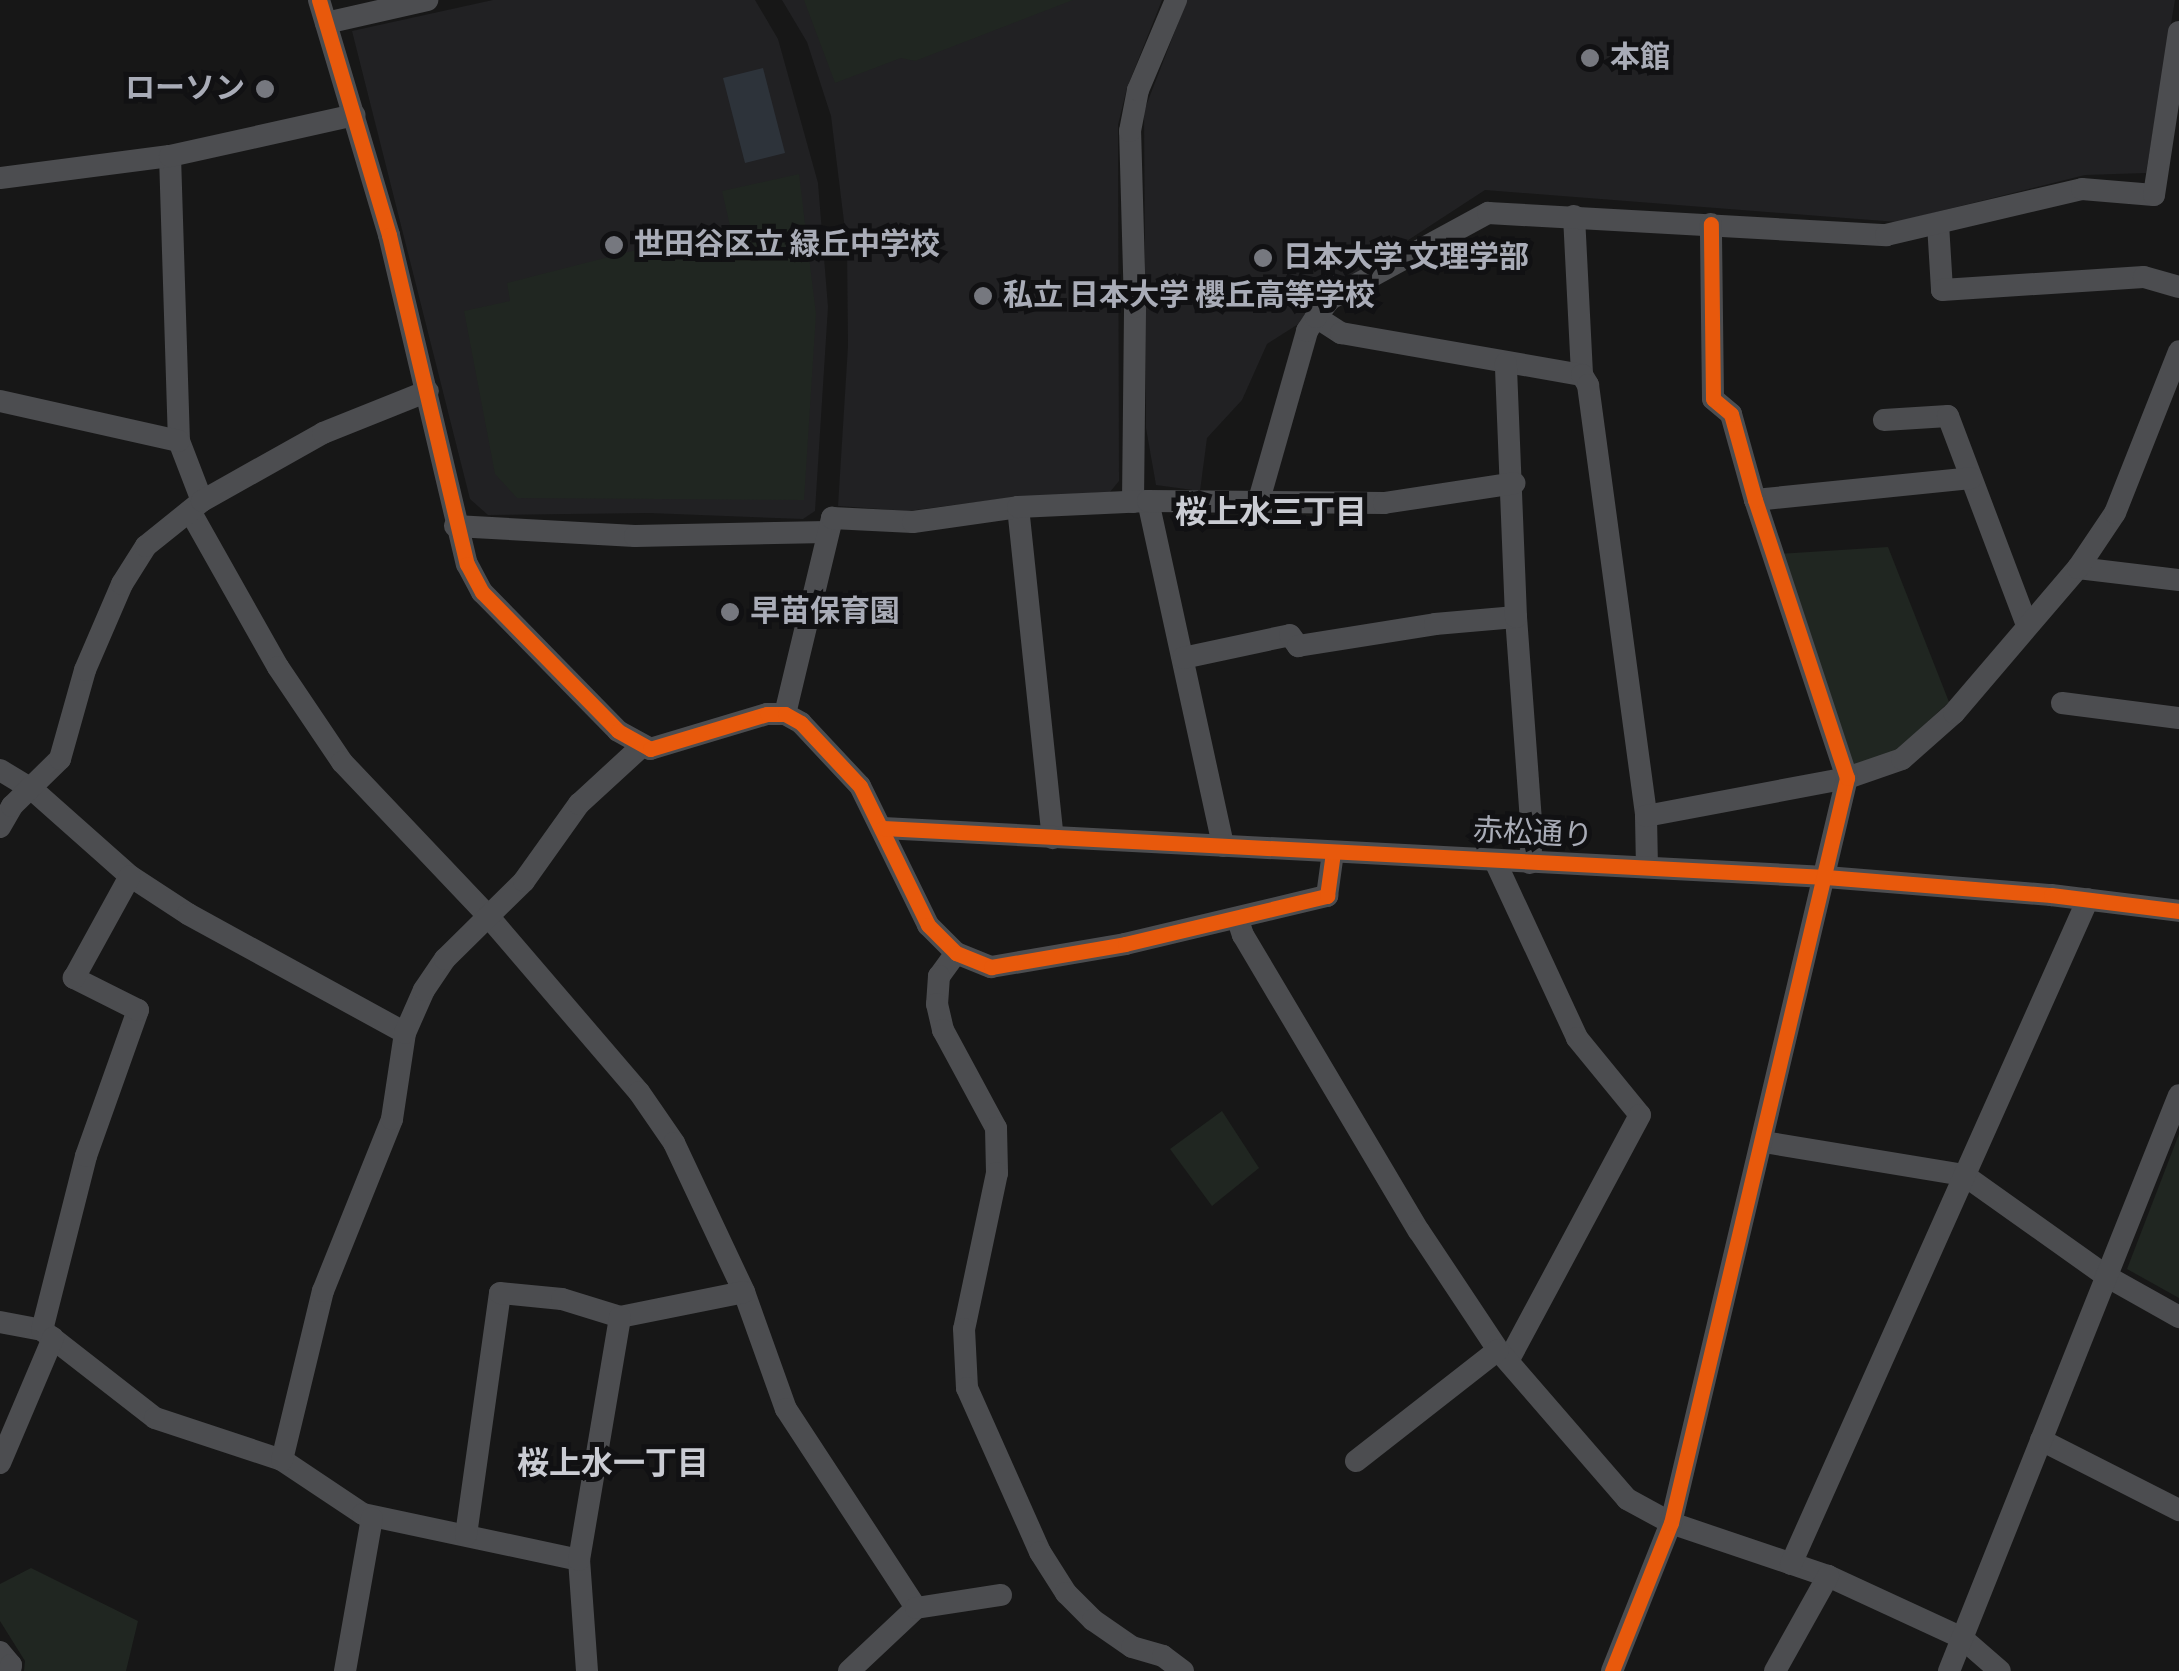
<!DOCTYPE html>
<meta charset="utf-8">
<style>
body{margin:0}
#map{position:relative;width:2179px;height:1671px;overflow:hidden;background:#171717;font-family:"Source Sans 3","Noto Sans JP",sans-serif}
div>[style]{position:absolute}
.built>*{inset:0;background:#212123}
.green>*{inset:0;background:#202621}
.water>*{inset:0;background:#2d333a}
.minor>*{height:22px;margin:-11px;padding:0 11px;transform-origin:11px;border-radius:11px;background:#4c4d50}
.cycleway>*{height:15px;margin:-7.5px;padding:0 7.5px;transform-origin:7.5px;border-radius:7.5px;background:#e8590c}
.dots>*{width:28px;height:28px;translate:-50% -50%;box-sizing:border-box;border:5px solid #111113;border-radius:50%}
span{translate:-50% -50%;white-space:nowrap;text-align:center;line-height:1.15;-webkit-text-stroke:10px #111113;paint-order:stroke}
.poi-label{font-size:30px;color:#a9acb7;font-weight:700}
.left{translate:0 -50%;text-align:left}
.right{translate:-100% -50%;text-align:right}
.street-label{font-size:30px;color:#a9acb7}
.neighbourhood-label{font-size:32px;color:#caccd3;font-weight:700}
</style>
<div id="map">
<div class="built">
<div style="clip-path:polygon(493px 0,755px 0,778px 39px,818px 183px,828px 307px,815px 511px,803px 519px,649px 513px,488px 515px,470px 499px,352px 31px)"></div>
<div style="clip-path:polygon(782px 0,1162px 0,1127px 88px,1118px 125px,1119px 481px,1110px 492px,1016px 497px,908px 511px,838px 506px,848px 346px,847px 246px,831px 116px,807px 42px)"></div>
<div style="clip-path:polygon(1187px 0,2175px 0,2146px 173px,2085px 175px,1897px 222px,1485px 190px,1327px 293px,1300px 323px,1267px 344px,1242px 400px,1207px 438px,1200px 491px,1156px 485px,1146px 428px,1144px 111px)"></div>
</div>
<div class="green">
<div style="clip-path:polygon(804px 0,1073px 0,915px 61px,901px 58px,835px 83px)"></div>
<div style="clip-path:polygon(799px 174px,816px 314px,804px 500px,517px 498px,495px 474px,464px 311px,510px 301px,507px 283px,730px 226px,722px 191px)"></div>
<div style="clip-path:polygon(1888px 547px,1949px 702px,1896px 751px,1851px 771px,1777px 554px)"></div>
<div style="clip-path:polygon(1222px 1111px,1259px 1168px,1212px 1206px,1170px 1149px)"></div>
<div style="clip-path:polygon(2179px 1134px,2179px 1298px,2127px 1269px)"></div>
<div style="clip-path:polygon(31px 1568px,138px 1621px,126px 1671px,24px 1671px,25px 1661px,0 1621px,0 1584px)"></div>
</div>
<div class="water">
<div style="clip-path:polygon(763px 68px,785px 153px,745px 163px,723px 78px)"></div>
</div>
<div class="minor">
<div style="left:319px;top:0;width:245px;rotate:73.4deg"></div>
<div style="left:389px;top:235px;width:338px;rotate:76.7deg"></div>
<div style="left:467px;top:564px;width:32px;rotate:62deg"></div>
<div style="left:482px;top:592px;width:194px;rotate:45.6deg"></div>
<div style="left:618px;top:731px;width:37px;rotate:29deg"></div>
<div style="left:650px;top:749px;width:122px;rotate:-16.7deg"></div>
<div style="left:767px;top:714px;width:18px"></div>
<div style="left:785px;top:714px;width:18px;rotate:29deg"></div>
<div style="left:801px;top:723px;width:86px;rotate:46.9deg"></div>
<div style="left:860px;top:786px;width:155px;rotate:63.9deg"></div>
<div style="left:928px;top:925px;width:40px;rotate:45deg"></div>
<div style="left:956px;top:953px;width:38px;rotate:22deg"></div>
<div style="left:991px;top:967px;width:136px;rotate:-9.7deg"></div>
<div style="left:1125px;top:944px;width:208px;rotate:-13.4deg"></div>
<div style="left:1327px;top:896px;width:44px;rotate:-82.2deg"></div>
<div style="left:326px;top:23px;width:104px;rotate:-12.8deg"></div>
<div style="left:170px;top:156px;width:285px;rotate:88.2deg"></div>
<div style="left:179px;top:441px;width:64px;rotate:69deg"></div>
<div style="left:0;top:178px;width:171px;rotate:-7.4deg"></div>
<div style="left:170px;top:156px;width:189px;rotate:-12.5deg"></div>
<div style="left:1574px;top:216px;width:159px;rotate:87.1deg"></div>
<div style="left:1938px;top:224px;width:66px;rotate:86.5deg"></div>
<div style="left:1942px;top:290px;width:202px;rotate:-3.7deg"></div>
<div style="left:2144px;top:277px;width:36px;rotate:16deg"></div>
<div style="left:1316px;top:317px;width:30px;rotate:33deg"></div>
<div style="left:1341px;top:333px;width:245px;rotate:9.9deg"></div>
<div style="left:1582px;top:375px;width:12px;rotate:59deg"></div>
<div style="left:1588px;top:385px;width:435px;rotate:82.3deg"></div>
<div style="left:1646px;top:816px;width:51px;rotate:88.9deg"></div>
<div style="left:0;top:401px;width:183px;rotate:12.6deg"></div>
<div style="left:1884px;top:420px;width:64px;rotate:-3.6deg"></div>
<div style="left:1948px;top:416px;width:223px;rotate:69.3deg"></div>
<div style="left:1259px;top:500px;width:176px;rotate:-74.1deg"></div>
<div style="left:1307px;top:331px;width:17px;rotate:-57deg"></div>
<div style="left:1316px;top:317px;width:23px;rotate:-52deg"></div>
<div style="left:1330px;top:299px;width:180px;rotate:-28.6deg"></div>
<div style="left:1488px;top:213px;width:399px;rotate:3.2deg"></div>
<div style="left:1886px;top:235px;width:201px;rotate:-13.2deg"></div>
<div style="left:2082px;top:189px;width:72px;rotate:4.8deg"></div>
<div style="left:2154px;top:195px;width:165px;rotate:-81.3deg"></div>
<div style="left:1755px;top:500px;width:217px;rotate:-5.8deg"></div>
<div style="left:1148px;top:501px;width:353px;rotate:77.7deg"></div>
<div style="left:1133px;top:502px;width:195px;rotate:-89.4deg"></div>
<div style="left:1135px;top:307px;width:176px;rotate:-91.6deg"></div>
<div style="left:1130px;top:131px;width:42px;rotate:-79deg"></div>
<div style="left:1138px;top:90px;width:98px;rotate:-67.1deg"></div>
<div style="left:1018px;top:507px;width:333px;rotate:84deg"></div>
<div style="left:190px;top:511px;width:179px;rotate:60.6deg"></div>
<div style="left:278px;top:667px;width:115px;rotate:56deg"></div>
<div style="left:342px;top:762px;width:212px;rotate:46.5deg"></div>
<div style="left:488px;top:916px;width:232px;rotate:49.4deg"></div>
<div style="left:639px;top:1092px;width:62px;rotate:55.5deg"></div>
<div style="left:674px;top:1143px;width:165px;rotate:64.8deg"></div>
<div style="left:744px;top:1292px;width:124px;rotate:70.3deg"></div>
<div style="left:786px;top:1409px;width:238px;rotate:56.8deg"></div>
<div style="left:455px;top:526px;width:180px;rotate:3.2deg"></div>
<div style="left:635px;top:536px;width:192px;rotate:-1.2deg"></div>
<div style="left:2078px;top:568px;width:102px;rotate:6.8deg"></div>
<div style="left:1516px;top:617px;width:218px;rotate:85.8deg"></div>
<div style="left:1532px;top:834px;width:29px;rotate:94deg"></div>
<div style="left:1183px;top:658px;width:109px;rotate:-12.1deg"></div>
<div style="left:1290px;top:635px;width:14px;rotate:54deg"></div>
<div style="left:1298px;top:646px;width:139px;rotate:-9.1deg"></div>
<div style="left:1435px;top:624px;width:81px;rotate:-4.9deg"></div>
<div style="left:1516px;top:617px;width:254px;rotate:-92.3deg"></div>
<div style="left:2062px;top:703px;width:118px;rotate:7.3deg"></div>
<div style="left:785px;top:714px;width:202px;rotate:-76.5deg"></div>
<div style="left:832px;top:518px;width:81px;rotate:2.8deg"></div>
<div style="left:913px;top:522px;width:106px;rotate:-8.1deg"></div>
<div style="left:1018px;top:507px;width:130px;rotate:-2.6deg"></div>
<div style="left:1148px;top:501px;width:236px;rotate:0.5deg"></div>
<div style="left:1384px;top:503px;width:132px;rotate:-8.7deg"></div>
<div style="left:0;top:770px;width:39px;rotate:31deg"></div>
<div style="left:33px;top:790px;width:130px;rotate:41.6deg"></div>
<div style="left:130px;top:876px;width:69px;rotate:33.2deg"></div>
<div style="left:188px;top:914px;width:247px;rotate:28.7deg"></div>
<div style="left:1646px;top:816px;width:205px;rotate:-10.7deg"></div>
<div style="left:1847px;top:778px;width:58px;rotate:-19.1deg"></div>
<div style="left:1902px;top:759px;width:69px;rotate:-41.5deg"></div>
<div style="left:1954px;top:713px;width:191px;rotate:-49.5deg"></div>
<div style="left:2078px;top:568px;width:66px;rotate:-56.1deg"></div>
<div style="left:2115px;top:513px;width:174px;rotate:-68.4deg"></div>
<div style="left:0;top:827px;width:24px;rotate:-60deg"></div>
<div style="left:12px;top:806px;width:67px;rotate:-44.4deg"></div>
<div style="left:60px;top:759px;width:92px;rotate:-74.3deg"></div>
<div style="left:85px;top:670px;width:94px;rotate:-66.7deg"></div>
<div style="left:122px;top:584px;width:45px;rotate:-57.7deg"></div>
<div style="left:146px;top:546px;width:72px;rotate:-38.8deg"></div>
<div style="left:202px;top:501px;width:139px;rotate:-29.3deg"></div>
<div style="left:323px;top:433px;width:113px;rotate:-21.8deg"></div>
<div style="left:883px;top:828px;width:944px;rotate:2.97deg"></div>
<div style="left:1826px;top:877px;width:226px;rotate:4.6deg"></div>
<div style="left:2051px;top:895px;width:129px;rotate:7.1deg"></div>
<div style="left:1495px;top:861px;width:195px;rotate:65.1deg"></div>
<div style="left:1577px;top:1038px;width:99px;rotate:50.7deg"></div>
<div style="left:1640px;top:1115px;width:279px;rotate:118.2deg"></div>
<div style="left:1238px;top:920px;width:16px;rotate:72deg"></div>
<div style="left:1243px;top:935px;width:344px;rotate:59.3deg"></div>
<div style="left:1419px;top:1231px;width:143px;rotate:56.4deg"></div>
<div style="left:1498px;top:1350px;width:197px;rotate:49.1deg"></div>
<div style="left:1627px;top:1499px;width:50px;rotate:28.6deg"></div>
<div style="left:1671px;top:1523px;width:166px;rotate:18.7deg"></div>
<div style="left:1828px;top:1576px;width:148px;rotate:24.8deg"></div>
<div style="left:1962px;top:1638px;width:50px;rotate:41deg"></div>
<div style="left:956px;top:953px;width:29px;rotate:126deg"></div>
<div style="left:939px;top:976px;width:28px;rotate:94deg"></div>
<div style="left:937px;top:1004px;width:27px;rotate:77deg"></div>
<div style="left:943px;top:1030px;width:111px;rotate:61.6deg"></div>
<div style="left:996px;top:1128px;width:45px;rotate:88.7deg"></div>
<div style="left:997px;top:1173px;width:159px;rotate:101.9deg"></div>
<div style="left:964px;top:1329px;width:59px;rotate:87.1deg"></div>
<div style="left:967px;top:1388px;width:180px;rotate:66deg"></div>
<div style="left:1040px;top:1552px;width:49px;rotate:57.6deg"></div>
<div style="left:1066px;top:1593px;width:38px;rotate:45deg"></div>
<div style="left:1093px;top:1620px;width:47px;rotate:34.7deg"></div>
<div style="left:1132px;top:1647px;width:32px;rotate:16deg"></div>
<div style="left:1163px;top:1656px;width:25px;rotate:37deg"></div>
<div style="left:1764px;top:1142px;width:203px;rotate:9.4deg"></div>
<div style="left:1964px;top:1175px;width:174px;rotate:35.4deg"></div>
<div style="left:2106px;top:1276px;width:84px;rotate:29.3deg"></div>
<div style="left:0;top:1322px;width:43px;rotate:10.8deg"></div>
<div style="left:42px;top:1330px;width:143px;rotate:37.9deg"></div>
<div style="left:155px;top:1418px;width:134px;rotate:18.3deg"></div>
<div style="left:282px;top:1460px;width:97px;rotate:33.7deg"></div>
<div style="left:363px;top:1514px;width:221px;rotate:12deg"></div>
<div style="left:42px;top:1330px;width:179px;rotate:-75.8deg"></div>
<div style="left:86px;top:1156px;width:155px;rotate:-70.4deg"></div>
<div style="left:138px;top:1010px;width:72px;rotate:-153.4deg"></div>
<div style="left:74px;top:978px;width:116px;rotate:-61.2deg"></div>
<div style="left:2041px;top:1440px;width:155px;rotate:26.9deg"></div>
<div style="left:282px;top:1460px;width:174px;rotate:-76.4deg"></div>
<div style="left:323px;top:1291px;width:185px;rotate:-68.1deg"></div>
<div style="left:392px;top:1119px;width:87px;rotate:-81.4deg"></div>
<div style="left:405px;top:1033px;width:47px;rotate:-66.2deg"></div>
<div style="left:424px;top:990px;width:37px;rotate:-56deg"></div>
<div style="left:445px;top:959px;width:111px;rotate:-44.6deg"></div>
<div style="left:524px;top:881px;width:95px;rotate:-54.5deg"></div>
<div style="left:579px;top:804px;width:84px;rotate:-42.6deg"></div>
<div style="left:1356px;top:1461px;width:180px;rotate:-38deg"></div>
<div style="left:0;top:1463px;width:136px;rotate:-67deg"></div>
<div style="left:466px;top:1535px;width:244px;rotate:-82deg"></div>
<div style="left:500px;top:1293px;width:62px;rotate:5.5deg"></div>
<div style="left:562px;top:1299px;width:61px;rotate:17.2deg"></div>
<div style="left:620px;top:1317px;width:126px;rotate:-11.4deg"></div>
<div style="left:1791px;top:1564px;width:728px;rotate:-65.93deg"></div>
<div style="left:0;top:1652px;width:17px;rotate:50deg"></div>
<div style="left:11px;top:1665px;width:6px;rotate:99deg"></div>
<div style="left:345px;top:1671px;width:155px;rotate:-80deg"></div>
<div style="left:587px;top:1671px;width:111px;rotate:-94.1deg"></div>
<div style="left:579px;top:1560px;width:246px;rotate:-80.4deg"></div>
<div style="left:849px;top:1671px;width:92px;rotate:-43.2deg"></div>
<div style="left:916px;top:1608px;width:86px;rotate:-8.7deg"></div>
<div style="left:1612px;top:1671px;width:159px;rotate:-68.3deg"></div>
<div style="left:1671px;top:1523px;width:766px;rotate:-76.71deg"></div>
<div style="left:1847px;top:778px;width:293px;rotate:-108.3deg"></div>
<div style="left:1755px;top:500px;width:89px;rotate:-105.6deg"></div>
<div style="left:1731px;top:414px;width:23px;rotate:-140deg"></div>
<div style="left:1713px;top:399px;width:175px;rotate:-90.7deg"></div>
<div style="left:1775px;top:1671px;width:109px;rotate:-60.8deg"></div>
<div style="left:1949px;top:1671px;width:620px;rotate:-68.23deg"></div>
</div>
<div class="cycleway">
<div style="left:319px;top:0;width:245px;rotate:73.4deg"></div>
<div style="left:389px;top:235px;width:338px;rotate:76.7deg"></div>
<div style="left:467px;top:564px;width:32px;rotate:62deg"></div>
<div style="left:482px;top:592px;width:194px;rotate:45.6deg"></div>
<div style="left:618px;top:731px;width:37px;rotate:29deg"></div>
<div style="left:650px;top:749px;width:122px;rotate:-16.7deg"></div>
<div style="left:767px;top:714px;width:18px"></div>
<div style="left:785px;top:714px;width:18px;rotate:29deg"></div>
<div style="left:801px;top:723px;width:86px;rotate:46.9deg"></div>
<div style="left:860px;top:786px;width:155px;rotate:63.9deg"></div>
<div style="left:928px;top:925px;width:40px;rotate:45deg"></div>
<div style="left:956px;top:953px;width:38px;rotate:22deg"></div>
<div style="left:991px;top:967px;width:136px;rotate:-9.7deg"></div>
<div style="left:1125px;top:944px;width:208px;rotate:-13.4deg"></div>
<div style="left:1327px;top:896px;width:44px;rotate:-82.2deg"></div>
<div style="left:883px;top:828px;width:944px;rotate:2.97deg"></div>
<div style="left:1826px;top:877px;width:226px;rotate:4.6deg"></div>
<div style="left:2051px;top:895px;width:129px;rotate:7.1deg"></div>
<div style="left:1612px;top:1671px;width:159px;rotate:-68.3deg"></div>
<div style="left:1671px;top:1523px;width:766px;rotate:-76.71deg"></div>
<div style="left:1847px;top:778px;width:293px;rotate:-108.3deg"></div>
<div style="left:1755px;top:500px;width:89px;rotate:-105.6deg"></div>
<div style="left:1731px;top:414px;width:23px;rotate:-140deg"></div>
<div style="left:1713px;top:399px;width:175px;rotate:-90.7deg"></div>
</div>
<div class="dots">
<div style="left:1590px;top:58px;background:#76787f"></div>
<div style="left:265px;top:89px;background:#76787f"></div>
<div style="left:614px;top:245px;background:#76787f"></div>
<div style="left:1263px;top:258px;background:#76787f"></div>
<div style="left:983px;top:296px;background:#76787f"></div>
<div style="left:730px;top:612px;background:#76787f"></div>
</div>
<div class="poi-label">
<span class="left" style="left:1610px;top:58px">本館</span>
<span class="right" style="left:245px;top:89px">ローソン</span>
<span class="left" style="left:634px;top:245px">世田谷区立 緑丘中学校</span>
<span class="left" style="left:1283px;top:258px">日本大学 文理学部</span>
<span class="left" style="left:1003px;top:296px">私立 日本大学 櫻丘高等学校</span>
<span class="left" style="left:750px;top:612px">早苗保育園</span>
</div>
<div class="street-label">
<span style="left:1533px;top:834px;rotate:3deg">赤松通り</span>
</div>
<div class="neighbourhood-label">
<span style="left:1271px;top:513px">桜上水三丁目</span>
<span style="left:613px;top:1464px">桜上水一丁目</span>
</div>
</div>
